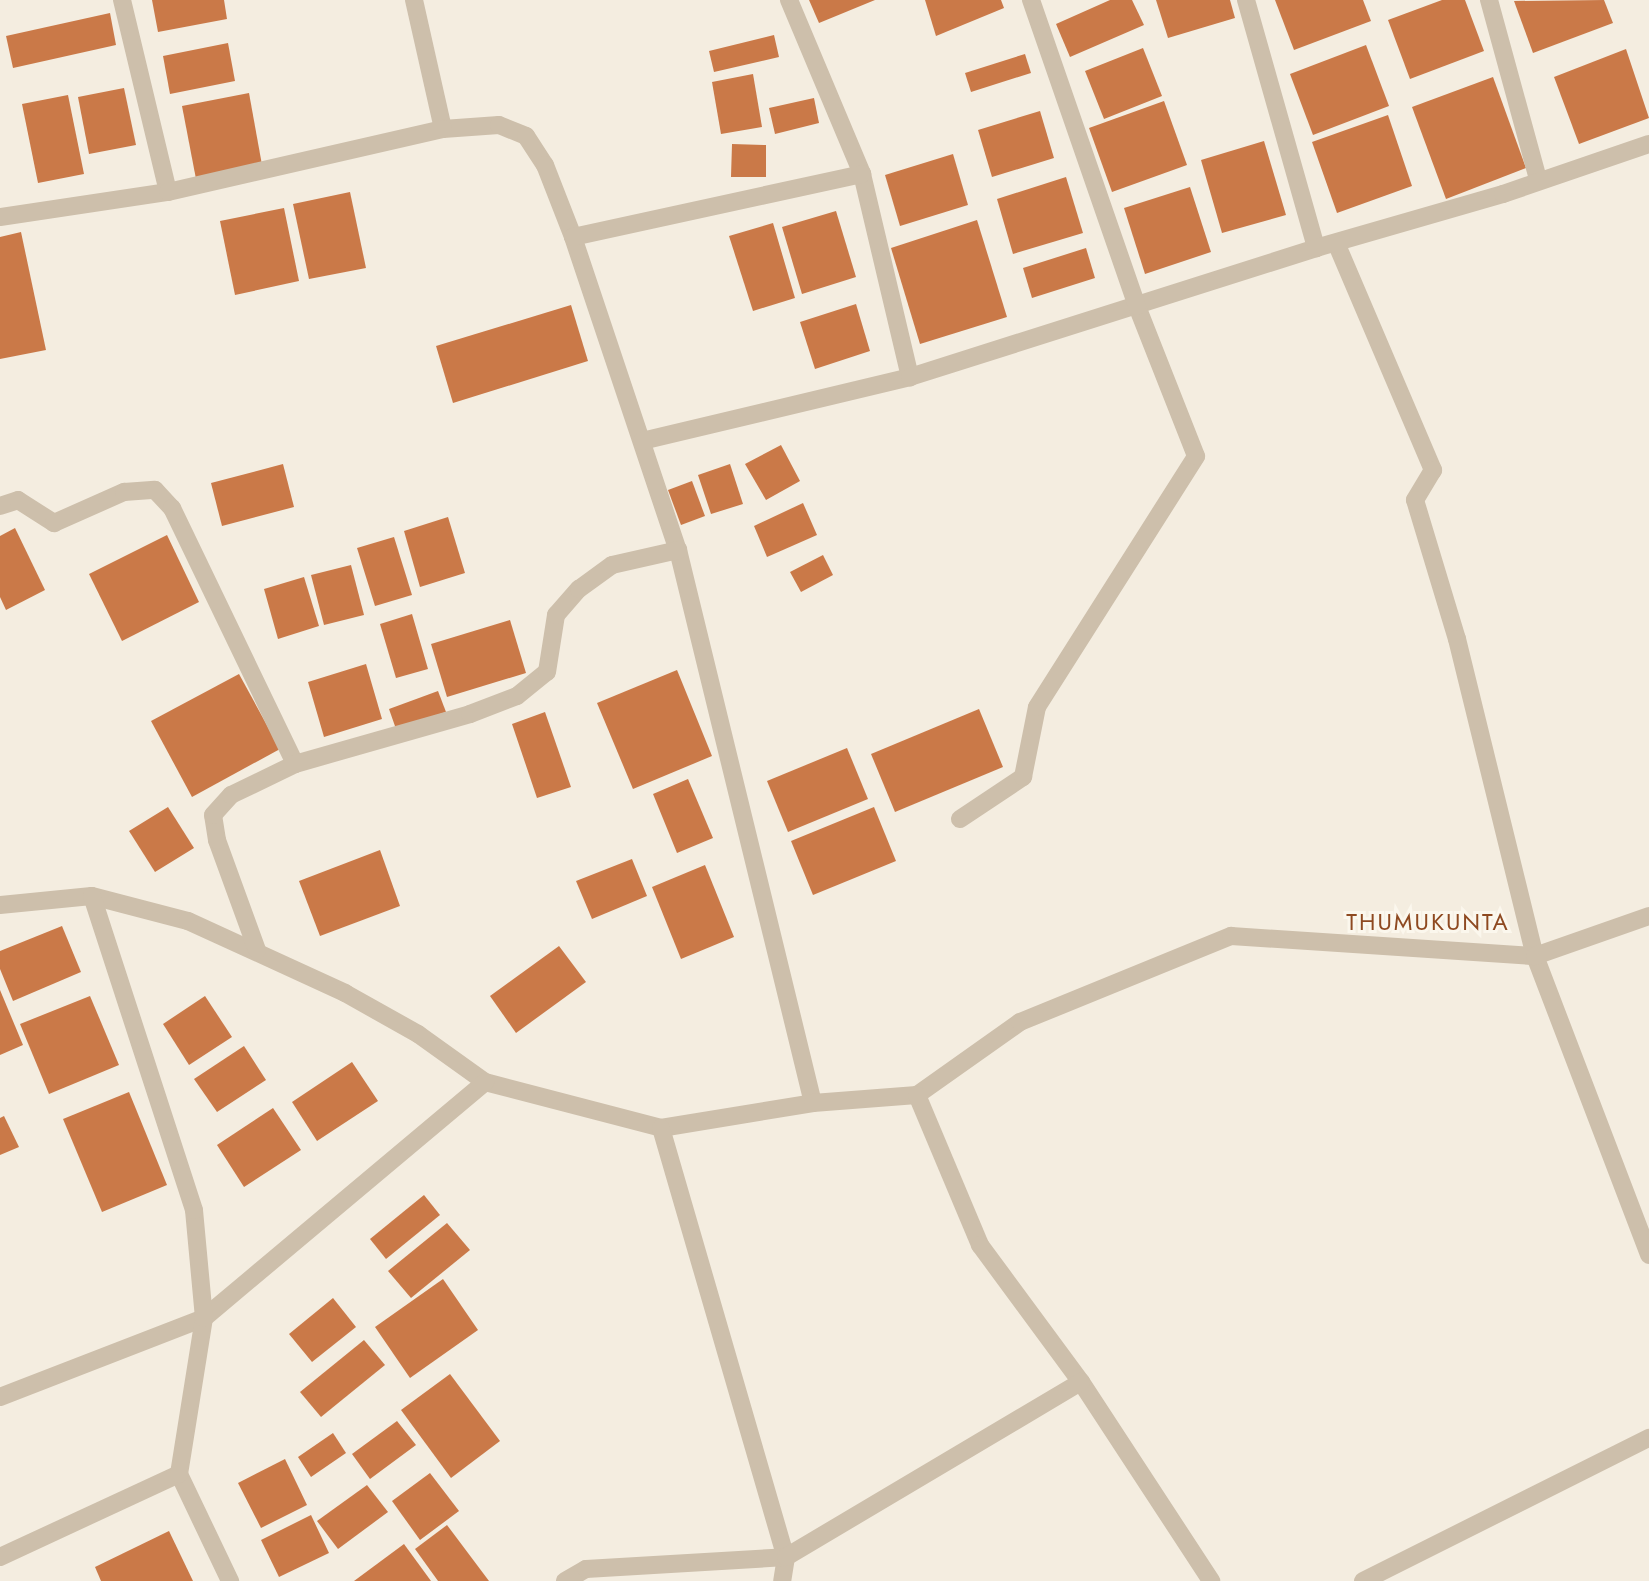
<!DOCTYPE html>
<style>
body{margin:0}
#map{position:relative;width:1649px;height:1581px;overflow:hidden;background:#f4ede0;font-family:Jost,sans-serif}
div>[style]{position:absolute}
.building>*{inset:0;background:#ca7948}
.minor>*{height:18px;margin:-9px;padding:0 9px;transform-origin:9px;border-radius:9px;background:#cdbfab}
span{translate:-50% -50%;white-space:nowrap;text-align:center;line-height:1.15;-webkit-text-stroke:6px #fbf7ed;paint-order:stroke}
.quarter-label{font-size:23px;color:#8e4920;letter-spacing:2px}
</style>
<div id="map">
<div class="building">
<div style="clip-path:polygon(152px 0,224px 0,227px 19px,158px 32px)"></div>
<div style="clip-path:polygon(809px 0,875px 0,819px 23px)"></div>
<div style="clip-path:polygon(925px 0,1001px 0,1004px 8px,936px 36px)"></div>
<div style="clip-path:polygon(1110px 0,1132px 0,1144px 25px,1070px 57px,1056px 24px)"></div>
<div style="clip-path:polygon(1156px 0,1230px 0,1235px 18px,1168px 38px)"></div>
<div style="clip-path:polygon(1275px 0,1363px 0,1371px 21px,1294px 50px)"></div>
<div style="clip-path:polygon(1442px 0,1465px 0,1484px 51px,1410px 79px,1388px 20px)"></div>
<div style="clip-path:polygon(1604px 0,1613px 23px,1533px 53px,1514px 1px)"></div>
<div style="clip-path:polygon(110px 13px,116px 45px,13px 68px,6px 36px)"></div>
<div style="clip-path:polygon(774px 35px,779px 57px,714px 72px,709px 51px)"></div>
<div style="clip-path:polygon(228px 43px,235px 81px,170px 94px,163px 56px)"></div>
<div style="clip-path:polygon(1366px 45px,1389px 106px,1313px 135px,1290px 74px)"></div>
<div style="clip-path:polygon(1143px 48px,1162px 96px,1104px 119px,1085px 71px)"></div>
<div style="clip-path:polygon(1626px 49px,1649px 118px,1579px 144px,1554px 77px)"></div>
<div style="clip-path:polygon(1025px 54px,1031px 73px,971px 92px,965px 73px)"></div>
<div style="clip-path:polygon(753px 74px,762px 127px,721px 134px,712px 82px)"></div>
<div style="clip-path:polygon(1493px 77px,1526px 168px,1446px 199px,1412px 107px)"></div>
<div style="clip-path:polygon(124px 88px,136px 145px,89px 154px,78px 97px)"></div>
<div style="clip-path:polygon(249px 93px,262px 165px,196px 179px,182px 106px)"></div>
<div style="clip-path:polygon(68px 95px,84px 174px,38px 183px,22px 104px)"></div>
<div style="clip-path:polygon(814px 98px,819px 123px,775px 134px,769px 108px)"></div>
<div style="clip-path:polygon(1164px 101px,1187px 165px,1112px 192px,1089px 128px)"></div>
<div style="clip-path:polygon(1040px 111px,1054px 158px,992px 177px,978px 130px)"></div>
<div style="clip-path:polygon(1388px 115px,1412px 186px,1337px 213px,1312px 142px)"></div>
<div style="clip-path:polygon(1264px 141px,1286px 215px,1222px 233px,1201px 160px)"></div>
<div style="clip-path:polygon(732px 144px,766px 145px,766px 177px,731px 177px)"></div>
<div style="clip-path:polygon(953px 154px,968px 205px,900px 226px,885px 175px)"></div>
<div style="clip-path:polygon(1066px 177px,1083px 233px,1013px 254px,997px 199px)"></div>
<div style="clip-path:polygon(1190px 187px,1211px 252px,1145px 274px,1124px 208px)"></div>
<div style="clip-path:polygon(350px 192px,366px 268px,309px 279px,293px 204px)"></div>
<div style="clip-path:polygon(284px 208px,299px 281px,235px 295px,220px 221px)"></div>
<div style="clip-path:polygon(836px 211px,856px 277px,802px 294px,782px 227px)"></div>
<div style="clip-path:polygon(977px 220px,1007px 317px,920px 344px,891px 248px)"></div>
<div style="clip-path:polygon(773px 223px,795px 298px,753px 311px,729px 236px)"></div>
<div style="clip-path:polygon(21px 232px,46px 350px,0 359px,0 237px)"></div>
<div style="clip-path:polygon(1086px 248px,1095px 278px,1032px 298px,1023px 268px)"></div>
<div style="clip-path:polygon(856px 304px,870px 351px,815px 369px,800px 322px)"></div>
<div style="clip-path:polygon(571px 305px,588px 361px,453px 403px,436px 346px)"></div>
<div style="clip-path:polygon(781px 445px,800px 481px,766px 500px,745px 464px)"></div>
<div style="clip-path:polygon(283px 464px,294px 507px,222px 526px,211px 483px)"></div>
<div style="clip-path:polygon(730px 464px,743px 504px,711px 514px,698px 475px)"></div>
<div style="clip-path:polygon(692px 481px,705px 516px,681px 525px,668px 490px)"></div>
<div style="clip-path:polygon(803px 503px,817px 535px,767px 557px,754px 526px)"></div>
<div style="clip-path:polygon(448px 517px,465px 573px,420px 587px,404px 531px)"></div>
<div style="clip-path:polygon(15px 528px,45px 590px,6px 610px,0 597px,0 536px)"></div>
<div style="clip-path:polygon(167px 535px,199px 602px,122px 641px,89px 574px)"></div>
<div style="clip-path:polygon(394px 537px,412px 595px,375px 606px,357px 548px)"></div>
<div style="clip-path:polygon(823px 555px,833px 575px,801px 592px,790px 572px)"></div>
<div style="clip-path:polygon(351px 565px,364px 615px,324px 625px,311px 575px)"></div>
<div style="clip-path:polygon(304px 577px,319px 626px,278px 639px,264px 589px)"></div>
<div style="clip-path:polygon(412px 614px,428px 669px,396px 678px,380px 624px)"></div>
<div style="clip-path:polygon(510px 620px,526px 673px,447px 697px,431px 644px)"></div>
<div style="clip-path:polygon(366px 664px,382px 719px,324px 737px,308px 682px)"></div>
<div style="clip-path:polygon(677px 670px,712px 756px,633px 789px,597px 703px)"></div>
<div style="clip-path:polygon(239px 674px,280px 749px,192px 797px,151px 721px)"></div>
<div style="clip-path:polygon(438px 691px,446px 712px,396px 729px,389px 709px)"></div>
<div style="clip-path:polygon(979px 709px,1003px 767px,895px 812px,871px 754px)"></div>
<div style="clip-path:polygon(545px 712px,571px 787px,537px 798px,512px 724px)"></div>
<div style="clip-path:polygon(847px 748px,868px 799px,788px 832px,767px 781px)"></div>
<div style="clip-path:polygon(688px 779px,713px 838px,677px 853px,653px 794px)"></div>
<div style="clip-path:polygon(168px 807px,194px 848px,155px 872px,129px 831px)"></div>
<div style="clip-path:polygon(874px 807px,896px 861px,813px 895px,791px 841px)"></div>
<div style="clip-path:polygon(380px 850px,400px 906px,320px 936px,299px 881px)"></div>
<div style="clip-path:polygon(632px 859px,647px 896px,592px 919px,576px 881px)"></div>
<div style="clip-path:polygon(705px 865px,734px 937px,681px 959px,652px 887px)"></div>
<div style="clip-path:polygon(62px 926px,81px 972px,13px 1001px,0 969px,0 951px)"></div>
<div style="clip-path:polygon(559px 946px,586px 982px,516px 1033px,490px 996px)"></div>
<div style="clip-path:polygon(0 990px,23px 1045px,0 1055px)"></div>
<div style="clip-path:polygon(90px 996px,119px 1065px,49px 1094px,20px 1024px)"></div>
<div style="clip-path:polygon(205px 996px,232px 1037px,189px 1065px,163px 1024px)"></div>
<div style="clip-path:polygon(244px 1046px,266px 1080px,217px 1112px,194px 1079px)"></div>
<div style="clip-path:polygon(352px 1062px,378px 1101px,317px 1141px,292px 1102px)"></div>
<div style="clip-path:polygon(129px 1092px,167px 1185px,102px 1212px,63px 1119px)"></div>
<div style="clip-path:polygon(273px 1108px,301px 1150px,244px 1187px,217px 1145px)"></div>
<div style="clip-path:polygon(4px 1116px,19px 1147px,0 1155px,0 1118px)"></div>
<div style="clip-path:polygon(424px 1195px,440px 1215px,386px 1259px,370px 1239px)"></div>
<div style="clip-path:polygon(447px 1223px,470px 1250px,411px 1298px,388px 1271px)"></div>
<div style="clip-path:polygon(443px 1279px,478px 1330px,410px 1378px,375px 1327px)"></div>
<div style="clip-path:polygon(333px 1298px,356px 1327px,312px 1362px,289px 1334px)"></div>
<div style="clip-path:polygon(364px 1340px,385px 1365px,321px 1417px,300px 1392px)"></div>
<div style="clip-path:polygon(450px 1374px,500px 1441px,451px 1478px,401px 1410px)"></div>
<div style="clip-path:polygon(397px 1421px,416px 1445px,370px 1479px,352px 1454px)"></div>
<div style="clip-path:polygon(333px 1433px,346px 1453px,311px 1477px,298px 1457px)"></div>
<div style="clip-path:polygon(285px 1459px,307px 1505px,261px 1528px,238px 1483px)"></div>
<div style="clip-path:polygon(430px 1473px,459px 1511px,420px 1540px,392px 1501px)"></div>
<div style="clip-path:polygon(367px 1485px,388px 1512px,338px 1549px,317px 1521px)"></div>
<div style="clip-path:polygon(311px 1515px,329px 1553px,279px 1577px,261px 1540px)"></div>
<div style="clip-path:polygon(447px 1525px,489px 1581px,438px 1581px,415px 1549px)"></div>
<div style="clip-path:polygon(169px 1531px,193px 1581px,101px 1581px,95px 1567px)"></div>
<div style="clip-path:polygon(404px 1544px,431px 1581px,354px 1581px)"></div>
</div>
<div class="minor">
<div style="left:122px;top:0;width:197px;rotate:76.5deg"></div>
<div style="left:414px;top:0;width:132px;rotate:77.3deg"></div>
<div style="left:443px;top:129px;width:56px;rotate:-4.1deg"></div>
<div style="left:499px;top:125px;width:29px;rotate:22deg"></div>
<div style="left:526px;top:136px;width:35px;rotate:57deg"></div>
<div style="left:545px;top:165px;width:77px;rotate:68.7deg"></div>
<div style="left:573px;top:237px;width:330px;rotate:71.5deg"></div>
<div style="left:678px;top:550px;width:569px;rotate:76.28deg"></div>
<div style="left:789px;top:0;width:189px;rotate:67.2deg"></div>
<div style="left:862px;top:174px;width:209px;rotate:76.7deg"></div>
<div style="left:1246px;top:0;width:258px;rotate:74.2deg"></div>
<div style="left:1489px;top:0;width:186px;rotate:74.7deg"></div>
<div style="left:0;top:217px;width:170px;rotate:-8.5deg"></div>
<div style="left:168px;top:192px;width:282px;rotate:-12.9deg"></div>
<div style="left:573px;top:237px;width:296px;rotate:-12.3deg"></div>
<div style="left:1337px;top:245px;width:245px;rotate:66.9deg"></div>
<div style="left:1433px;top:470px;width:35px;rotate:121deg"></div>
<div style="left:1415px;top:500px;width:145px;rotate:73.2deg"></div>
<div style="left:1457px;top:639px;width:326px;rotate:76.2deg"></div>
<div style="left:1535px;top:956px;width:320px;rotate:69.1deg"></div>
<div style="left:642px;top:441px;width:276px;rotate:-13.4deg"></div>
<div style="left:910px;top:377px;width:426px;rotate:-17.6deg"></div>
<div style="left:1316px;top:248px;width:195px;rotate:-16.1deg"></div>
<div style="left:1503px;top:194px;width:154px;rotate:-18.9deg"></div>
<div style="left:0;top:506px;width:19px;rotate:-18deg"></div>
<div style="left:18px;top:500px;width:43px;rotate:32.6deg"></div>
<div style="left:54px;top:523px;width:77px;rotate:-23.9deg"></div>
<div style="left:124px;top:492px;width:31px;rotate:-4deg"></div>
<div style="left:155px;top:490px;width:25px;rotate:47deg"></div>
<div style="left:172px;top:508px;width:284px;rotate:64.3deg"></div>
<div style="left:960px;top:819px;width:76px;rotate:-33.7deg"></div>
<div style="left:1023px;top:777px;width:71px;rotate:-78.7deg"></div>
<div style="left:1037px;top:707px;width:297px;rotate:-57.6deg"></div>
<div style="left:1196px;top:456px;width:161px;rotate:-111.5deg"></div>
<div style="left:1137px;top:306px;width:324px;rotate:-109.1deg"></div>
<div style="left:0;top:905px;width:92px;rotate:-5.6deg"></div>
<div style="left:92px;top:896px;width:99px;rotate:14.6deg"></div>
<div style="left:188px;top:921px;width:173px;rotate:24.6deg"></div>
<div style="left:345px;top:993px;width:84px;rotate:29.3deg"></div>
<div style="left:418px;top:1034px;width:82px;rotate:35.6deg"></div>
<div style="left:485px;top:1082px;width:182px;rotate:14.6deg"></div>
<div style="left:661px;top:1128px;width:154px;rotate:-9.3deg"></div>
<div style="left:813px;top:1103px;width:104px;rotate:-4.4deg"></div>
<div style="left:917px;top:1095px;width:126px;rotate:-35.3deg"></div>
<div style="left:1020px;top:1022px;width:228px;rotate:-22.2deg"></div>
<div style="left:1231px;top:936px;width:305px;rotate:3.8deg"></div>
<div style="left:1535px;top:956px;width:121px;rotate:-19.3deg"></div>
<div style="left:257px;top:950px;width:117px;rotate:-110deg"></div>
<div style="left:217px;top:840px;width:25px;rotate:-99deg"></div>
<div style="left:213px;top:815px;width:27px;rotate:-48deg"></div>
<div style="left:231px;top:795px;width:71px;rotate:-25.8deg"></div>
<div style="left:295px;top:764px;width:182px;rotate:-15.9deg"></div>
<div style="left:470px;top:714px;width:50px;rotate:-21deg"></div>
<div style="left:517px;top:696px;width:38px;rotate:-39deg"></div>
<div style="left:547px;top:672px;width:58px;rotate:-81deg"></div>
<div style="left:556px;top:615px;width:35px;rotate:-49deg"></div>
<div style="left:579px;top:589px;width:41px;rotate:-36deg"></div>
<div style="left:612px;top:565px;width:68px;rotate:-12.8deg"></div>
<div style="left:917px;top:1095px;width:163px;rotate:67.2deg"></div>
<div style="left:980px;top:1245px;width:170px;rotate:53.6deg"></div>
<div style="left:1081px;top:1382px;width:238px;rotate:56.8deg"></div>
<div style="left:661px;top:1128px;width:447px;rotate:73.8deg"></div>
<div style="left:786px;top:1557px;width:24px;rotate:99deg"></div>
<div style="left:0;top:1397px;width:219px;rotate:-21.2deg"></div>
<div style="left:204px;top:1318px;width:367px;rotate:-40deg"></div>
<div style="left:179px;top:1474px;width:119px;rotate:64.5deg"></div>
<div style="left:0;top:1557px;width:197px;rotate:-24.9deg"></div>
<div style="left:179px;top:1474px;width:158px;rotate:-80.9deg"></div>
<div style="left:204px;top:1318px;width:108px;rotate:-95.3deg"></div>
<div style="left:194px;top:1210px;width:330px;rotate:-108deg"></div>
<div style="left:565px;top:1581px;width:24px;rotate:-30deg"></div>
<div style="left:586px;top:1569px;width:200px;rotate:-3.4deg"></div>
<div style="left:786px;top:1557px;width:343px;rotate:-30.7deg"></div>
<div style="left:1363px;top:1581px;width:320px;rotate:-26.6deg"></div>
</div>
<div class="quarter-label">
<span style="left:1428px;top:922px">THUMUKUNTA</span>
</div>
</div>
